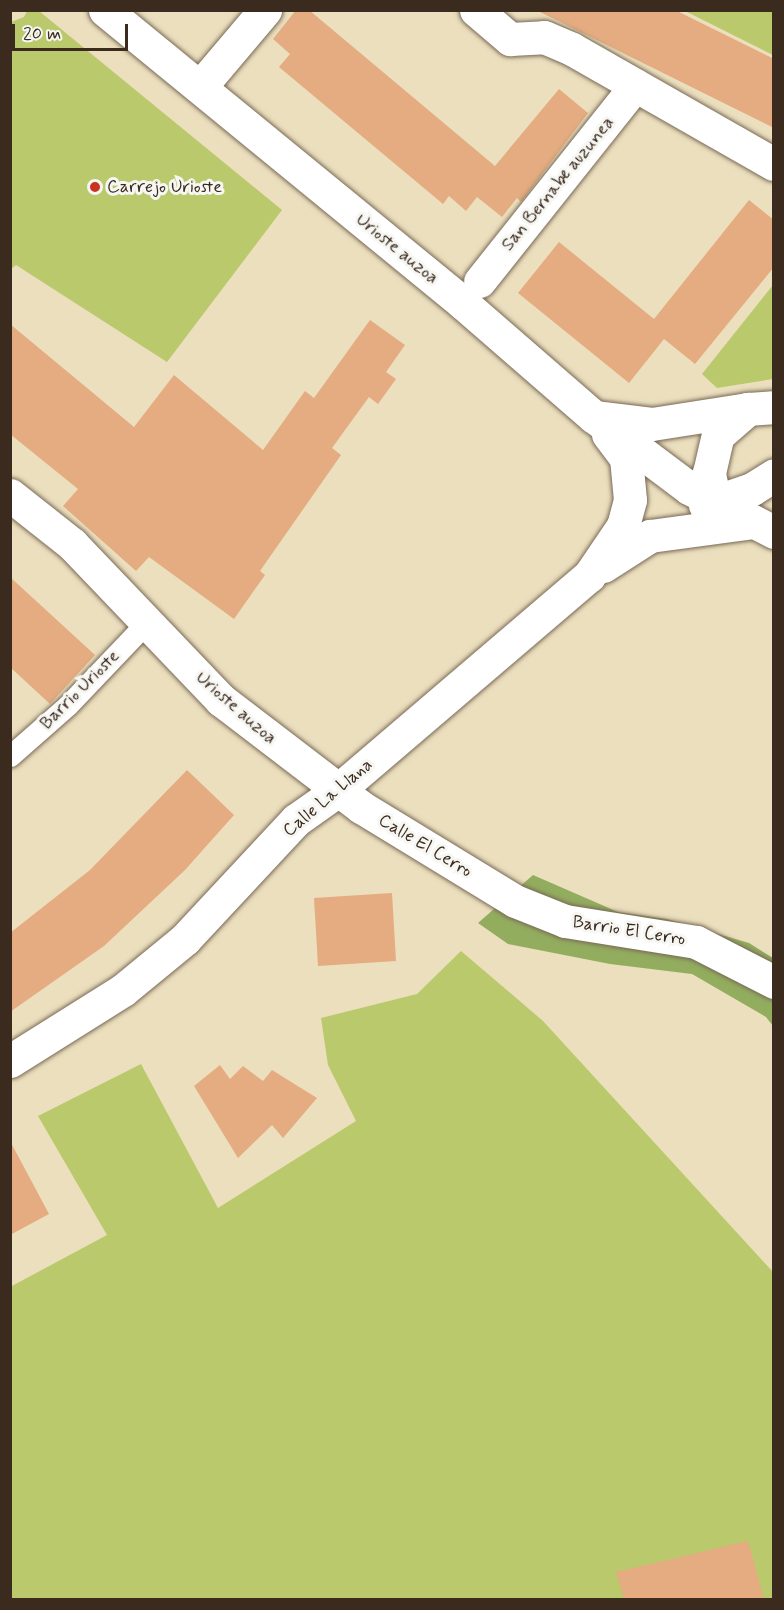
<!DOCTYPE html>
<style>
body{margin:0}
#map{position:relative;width:784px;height:1610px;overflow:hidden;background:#ebdfbe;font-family:Mynerve,sans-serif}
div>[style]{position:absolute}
.green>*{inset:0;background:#bac96b}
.forest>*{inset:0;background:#93ad5f}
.building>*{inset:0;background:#e4ac80}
.roads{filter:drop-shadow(0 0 2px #796956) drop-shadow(0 0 2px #796956)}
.service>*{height:21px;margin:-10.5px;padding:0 10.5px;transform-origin:10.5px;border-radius:10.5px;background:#fff}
.pedestrian>*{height:32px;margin:-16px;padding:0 16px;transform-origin:16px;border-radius:16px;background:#fff}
.minor>*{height:33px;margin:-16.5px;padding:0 16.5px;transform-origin:16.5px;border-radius:16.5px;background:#fff}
.tertiary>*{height:33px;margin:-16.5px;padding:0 16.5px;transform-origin:16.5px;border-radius:16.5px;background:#fff}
.dots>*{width:16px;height:16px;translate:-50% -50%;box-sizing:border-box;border:3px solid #f6f6f2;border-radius:50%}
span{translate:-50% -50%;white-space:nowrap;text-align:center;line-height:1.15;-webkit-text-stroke:6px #f6f6f2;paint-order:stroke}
.street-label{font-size:18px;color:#3b2a1e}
.poi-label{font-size:18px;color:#3b2a1e}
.left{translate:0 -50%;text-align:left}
.frame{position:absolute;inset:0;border:12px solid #3b2a1e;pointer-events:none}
.scale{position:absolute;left:12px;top:24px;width:116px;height:27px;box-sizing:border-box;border:3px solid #3b2a1e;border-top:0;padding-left:8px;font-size:18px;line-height:21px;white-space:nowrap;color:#3b2a1e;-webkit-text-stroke:4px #f6f6f2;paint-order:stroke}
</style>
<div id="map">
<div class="green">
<div style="clip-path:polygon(27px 11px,39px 11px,282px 210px,167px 362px,16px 265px,11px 269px,11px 22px,24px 17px)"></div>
<div style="clip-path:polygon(685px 11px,773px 11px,773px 55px)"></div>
<div style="clip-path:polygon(773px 285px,773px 379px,717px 388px,702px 374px)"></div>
<div style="clip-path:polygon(461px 951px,543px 1021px,773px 1272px,773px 1599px,11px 1599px,10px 1287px,107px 1235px,38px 1116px,141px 1064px,218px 1208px,356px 1121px,328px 1065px,321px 1018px,417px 994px)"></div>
</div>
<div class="forest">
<div style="clip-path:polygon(533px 875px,618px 912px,667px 919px,749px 943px,773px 958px,773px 1026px,766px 1017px,692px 974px,610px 964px,508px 944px,478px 923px)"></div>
</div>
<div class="building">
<div style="clip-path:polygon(296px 10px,309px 10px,495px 166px,559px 89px,588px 113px,521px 202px,517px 198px,502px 217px,477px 197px,466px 211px,449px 196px,443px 204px,279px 67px,290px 54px,273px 39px)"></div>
<div style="clip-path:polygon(536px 10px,675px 10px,774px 59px,774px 128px)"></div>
<div style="clip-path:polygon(749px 200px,774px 220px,774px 267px,695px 364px,664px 339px,629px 383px,518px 293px,559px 242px,654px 319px)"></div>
<div style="clip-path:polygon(370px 320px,405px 345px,386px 372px,396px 379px,378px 404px,369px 397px,332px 448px,341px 455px,260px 571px,265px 575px,234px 619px,149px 557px,136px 571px,63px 506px,78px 489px,10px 434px,10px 324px,134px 427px,174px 375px,263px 450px,305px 391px,314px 398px)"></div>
<div style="clip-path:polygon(10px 577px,95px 655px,50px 704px,10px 667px)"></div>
<div style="clip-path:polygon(187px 770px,234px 815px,185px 870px,104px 946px,10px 1012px,10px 933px,90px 870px)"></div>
<div style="clip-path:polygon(392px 893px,396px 961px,318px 966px,314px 898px)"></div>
<div style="clip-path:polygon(220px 1065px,230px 1079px,243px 1066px,263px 1081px,272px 1070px,317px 1098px,283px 1138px,272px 1125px,238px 1158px,194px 1086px)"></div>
<div style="clip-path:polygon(10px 1141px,49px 1214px,10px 1235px)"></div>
<div style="clip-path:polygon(748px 1541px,764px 1599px,624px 1599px,616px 1572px)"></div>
</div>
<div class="roads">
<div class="service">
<div style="left:10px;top:756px;width:77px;rotate:-41.3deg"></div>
<div style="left:68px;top:705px;width:115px;rotate:-46.4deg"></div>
</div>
<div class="pedestrian">
<div style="left:480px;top:282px;width:251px;rotate:-51.5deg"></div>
</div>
<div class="minor">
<div style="left:476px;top:10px;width:45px;rotate:40.5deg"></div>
<div style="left:510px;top:39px;width:34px;rotate:-3deg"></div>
<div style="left:544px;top:37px;width:30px;rotate:23deg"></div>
<div style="left:572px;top:49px;width:232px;rotate:29.7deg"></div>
<div style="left:200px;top:87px;width:101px;rotate:-49.8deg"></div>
<div style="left:748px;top:409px;width:26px;rotate:-4deg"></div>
<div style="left:10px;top:495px;width:79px;rotate:38.3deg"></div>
<div style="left:72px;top:544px;width:216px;rotate:46.3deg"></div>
<div style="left:221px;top:700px;width:176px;rotate:37.4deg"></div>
<div style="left:361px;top:807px;width:180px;rotate:31.4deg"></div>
<div style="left:515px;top:901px;width:54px;rotate:21.8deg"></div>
<div style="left:565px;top:921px;width:133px;rotate:9.1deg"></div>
<div style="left:696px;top:942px;width:88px;rotate:27.1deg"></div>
<div style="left:10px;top:1061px;width:133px;rotate:-32.1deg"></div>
<div style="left:123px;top:990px;width:80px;rotate:-39.4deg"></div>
<div style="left:185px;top:939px;width:163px;rotate:-47deg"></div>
<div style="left:296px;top:820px;width:50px;rotate:-35.3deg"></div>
<div style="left:337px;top:791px;width:331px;rotate:-40.5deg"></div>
</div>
<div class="tertiary">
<div style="left:105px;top:10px;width:464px;rotate:39.3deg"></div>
<div style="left:464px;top:304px;width:171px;rotate:41deg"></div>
<div style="left:593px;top:416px;width:120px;rotate:36.9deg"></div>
<div style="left:689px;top:488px;width:96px;rotate:27.4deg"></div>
<div style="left:596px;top:417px;width:56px;rotate:7.1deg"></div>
<div style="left:652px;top:424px;width:97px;rotate:-8.9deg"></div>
<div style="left:715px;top:502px;width:30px;rotate:-102deg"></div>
<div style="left:709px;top:473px;width:39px;rotate:-77deg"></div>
<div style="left:718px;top:435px;width:40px;rotate:-41deg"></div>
<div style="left:705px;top:505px;width:50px;rotate:-18.8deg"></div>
<div style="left:752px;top:489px;width:26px;rotate:-32deg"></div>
<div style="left:603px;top:566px;width:56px;rotate:-32.6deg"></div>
<div style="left:650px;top:536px;width:105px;rotate:-7.7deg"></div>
<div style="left:589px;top:576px;width:60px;rotate:-55.8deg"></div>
<div style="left:623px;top:526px;width:27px;rotate:-75deg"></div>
<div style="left:630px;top:500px;width:42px;rotate:-95.4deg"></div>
<div style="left:626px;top:458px;width:30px;rotate:-127deg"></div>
</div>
</div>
<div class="dots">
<div style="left:95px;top:187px;background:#c8321e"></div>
</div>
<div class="street-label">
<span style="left:558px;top:184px;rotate:-51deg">San Bernabe auzunea</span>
<span style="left:397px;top:249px;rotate:39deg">Urioste auzoa</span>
<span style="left:80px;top:690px;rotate:-45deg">Barrio Urioste</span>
<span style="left:236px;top:708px;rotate:41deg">Urioste auzoa</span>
<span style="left:328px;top:798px;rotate:-40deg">Calle La Llana</span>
<span style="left:425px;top:846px;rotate:31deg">Calle El Cerro</span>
<span style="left:629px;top:931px;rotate:9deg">Barrio El Cerro</span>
</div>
<div class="poi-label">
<span class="left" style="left:107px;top:187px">Carrejo Urioste</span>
</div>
<div class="frame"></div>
<div class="scale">20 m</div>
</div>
